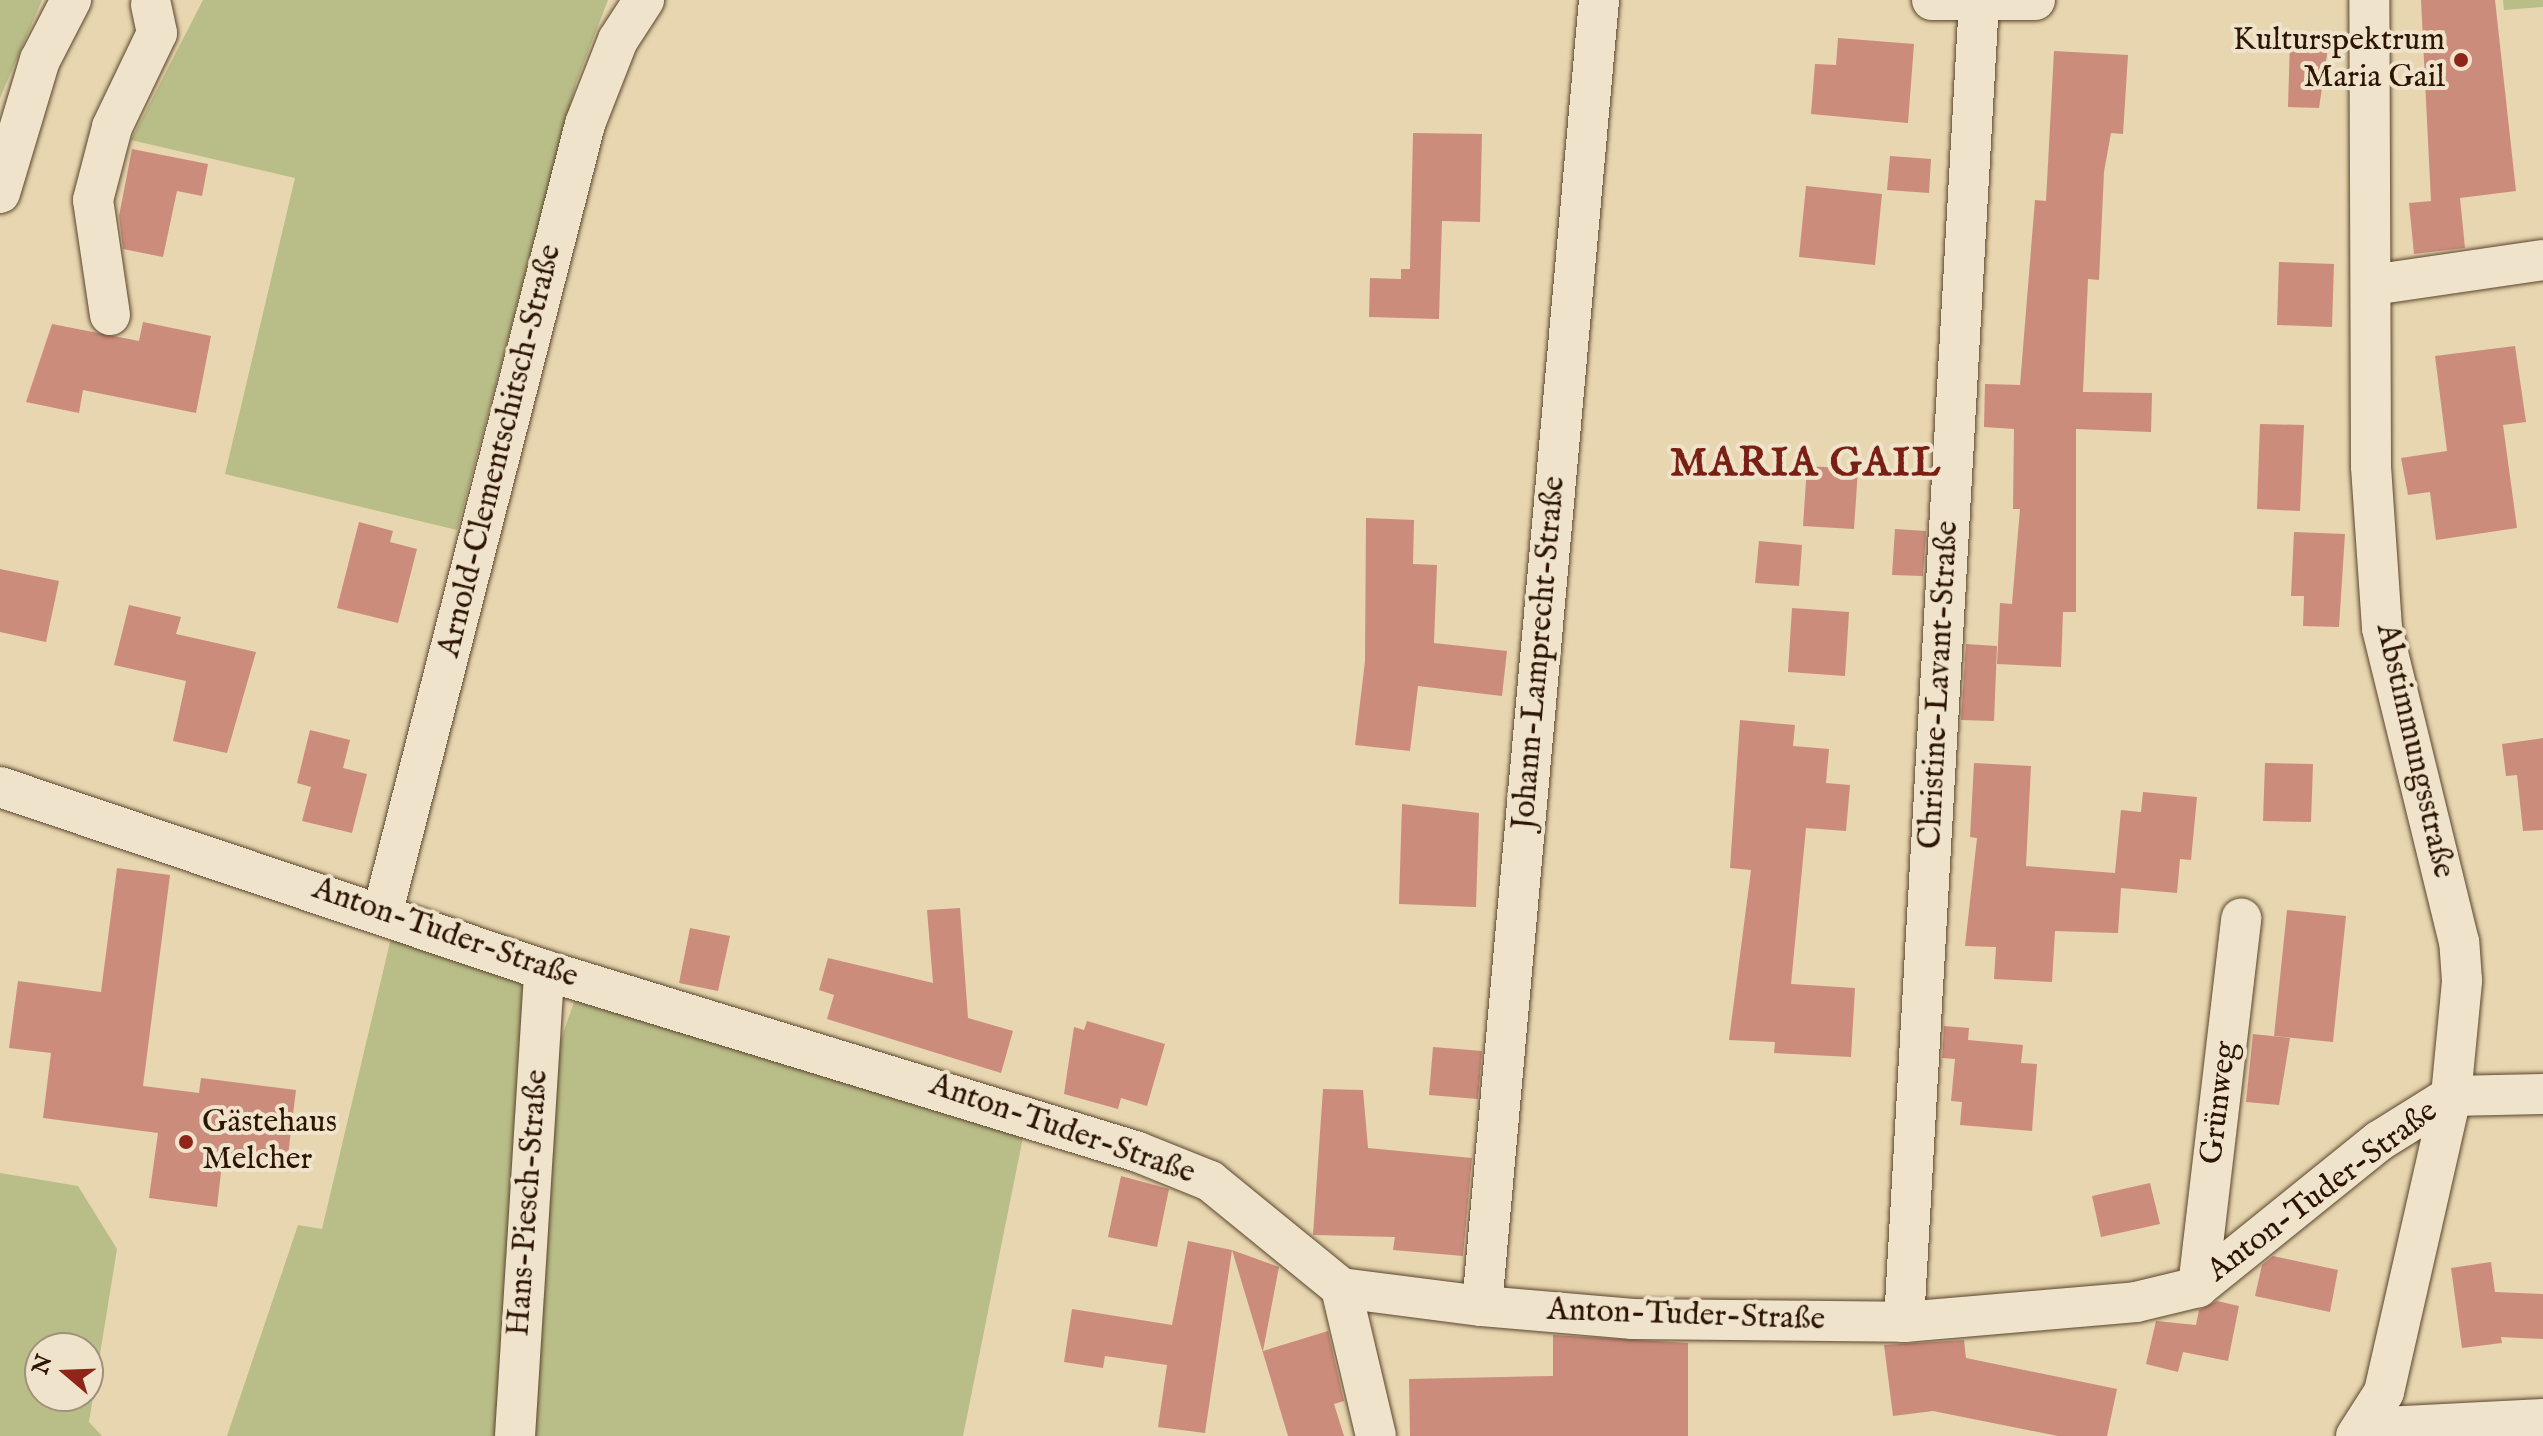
<!DOCTYPE html>
<meta charset="utf-8">
<style>
body{margin:0}
#map{position:relative;width:2543px;height:1436px;overflow:hidden;background:#e7d6af;font-family:"IM FELL English",serif}
div>[style]{position:absolute}
.green>*{inset:0;background:#b9bd88}
.building>*{inset:0;background:#cc8c7c}
.roads{filter:drop-shadow(0 0 2px #5c452d) drop-shadow(0 0 2px #5c452d)}
.minor>*{height:40px;margin:-20px;padding:0 20px;transform-origin:20px;border-radius:20px;background:#efe4cb}
.dots>*{width:22px;height:22px;translate:-50% -50%;box-sizing:border-box;border:4px solid #efe4cb;border-radius:50%}
span{translate:-50% -50%;white-space:nowrap;text-align:center;line-height:1.15;-webkit-text-stroke:8px #efe4cb;paint-order:stroke}
.poi-label{font-size:32px;color:#2d1502}
.right{translate:-100% -50%;text-align:right}
.left{translate:0 -50%;text-align:left}
.street-label{font-size:32px;color:#2d1502}
.district-label{font-size:40px;color:#7a1f14;font-weight:700;letter-spacing:2px}
.north{position:absolute;left:24px;top:1332px;width:80px;height:80px;box-sizing:border-box;background:#efe4cb;border:2px solid #a1917b;border-radius:50%;rotate:289deg;font-size:22px;font-weight:700;line-height:32px;text-align:center;color:#2d1502}
.north::after{content:'';display:block;margin:auto;width:28px;height:36px;background:#8f2418;clip-path:polygon(50% 0,100% 100%,50% 72%,0 100%)}
</style>
<div id="map">
<div class="green">
<div style="clip-path:polygon(0 0,42px 0,0 98px)"></div>
<div style="clip-path:polygon(203px 0,608px 0,576px 83px,457px 530px,225px 474px,295px 178px,131px 140px)"></div>
<div style="clip-path:polygon(2503px 0,2543px 0,2543px 7px,2504px 10px)"></div>
<div style="clip-path:polygon(391px 938px,532px 981px,504px 1436px,227px 1436px,298px 1225px,322px 1229px)"></div>
<div style="clip-path:polygon(575px 999px,1023px 1137px,963px 1436px,532px 1436px,559px 1045px)"></div>
<div style="clip-path:polygon(evenodd,0 1173px,78px 1186px,117px 1249px,89px 1422px,102px 1436px,0 1436px,0 1173px,40px 1348px,88px 1348px,88px 1396px,40px 1396px,40px 1348px)"></div>
</div>
<div class="building">
<div style="clip-path:polygon(2421px 0,2495px 0,2516px 191px,2460px 198px,2465px 248px,2414px 254px,2409px 203px,2431px 201px)"></div>
<div style="clip-path:polygon(1838px 38px,1914px 44px,1908px 123px,1811px 114px,1815px 64px,1836px 65px)"></div>
<div style="clip-path:polygon(2290px 41px,2329px 41px,2319px 108px,2288px 107px)"></div>
<div style="clip-path:polygon(2054px 51px,2128px 55px,2123px 134px,2111px 133px,2104px 172px,2099px 280px,2088px 279px,2083px 392px,2152px 393px,2151px 432px,2076px 429px,2076px 612px,2063px 612px,2061px 667px,1997px 664px,2000px 603px,2012px 604px,2020px 509px,2013px 509px,2014px 429px,1984px 427px,1985px 384px,2020px 385px,2035px 200px,2046px 201px)"></div>
<div style="clip-path:polygon(1413px 133px,1482px 134px,1480px 222px,1442px 221px,1439px 319px,1369px 317px,1370px 278px,1401px 279px,1401px 269px,1410px 269px)"></div>
<div style="clip-path:polygon(132px 149px,208px 164px,202px 196px,177px 191px,163px 257px,123px 249px,119px 216px)"></div>
<div style="clip-path:polygon(1890px 156px,1931px 159px,1929px 193px,1887px 190px)"></div>
<div style="clip-path:polygon(1806px 186px,1882px 194px,1875px 265px,1799px 257px)"></div>
<div style="clip-path:polygon(2279px 262px,2334px 264px,2332px 327px,2277px 325px)"></div>
<div style="clip-path:polygon(143px 322px,211px 336px,196px 413px,83px 390px,79px 413px,26px 402px,52px 324px,139px 341px)"></div>
<div style="clip-path:polygon(2515px 346px,2526px 422px,2503px 425px,2517px 528px,2436px 540px,2430px 492px,2408px 495px,2401px 458px,2447px 451px,2435px 356px)"></div>
<div style="clip-path:polygon(2260px 424px,2304px 425px,2300px 511px,2257px 509px)"></div>
<div style="clip-path:polygon(1807px 466px,1858px 469px,1854px 529px,1803px 526px)"></div>
<div style="clip-path:polygon(1366px 518px,1414px 520px,1413px 564px,1437px 565px,1434px 643px,1507px 651px,1502px 696px,1418px 686px,1410px 751px,1355px 745px,1365px 661px)"></div>
<div style="clip-path:polygon(359px 522px,393px 531px,390px 542px,417px 549px,398px 623px,337px 608px)"></div>
<div style="clip-path:polygon(1895px 529px,1926px 531px,1923px 576px,1892px 575px)"></div>
<div style="clip-path:polygon(2294px 532px,2345px 534px,2339px 627px,2303px 626px,2304px 596px,2291px 596px)"></div>
<div style="clip-path:polygon(1759px 541px,1802px 545px,1799px 586px,1755px 583px)"></div>
<div style="clip-path:polygon(0 569px,59px 581px,46px 642px,0 632px)"></div>
<div style="clip-path:polygon(129px 605px,181px 617px,176px 634px,256px 652px,227px 753px,173px 741px,186px 681px,114px 665px)"></div>
<div style="clip-path:polygon(1792px 608px,1849px 612px,1845px 676px,1788px 672px)"></div>
<div style="clip-path:polygon(1966px 644px,1997px 646px,1994px 721px,1961px 720px)"></div>
<div style="clip-path:polygon(1740px 720px,1795px 725px,1793px 746px,1829px 749px,1826px 783px,1850px 785px,1846px 831px,1806px 828px,1791px 984px,1855px 988px,1851px 1057px,1774px 1053px,1775px 1042px,1729px 1040px,1751px 870px,1730px 868px)"></div>
<div style="clip-path:polygon(310px 730px,350px 740px,343px 768px,367px 774px,352px 833px,302px 821px,311px 787px,297px 783px)"></div>
<div style="clip-path:polygon(2543px 738px,2543px 830px,2523px 831px,2517px 775px,2506px 776px,2502px 744px)"></div>
<div style="clip-path:polygon(1974px 763px,2031px 766px,2026px 866px,2115px 873px,2121px 810px,2141px 812px,2143px 792px,2197px 797px,2191px 860px,2180px 859px,2177px 893px,2121px 888px,2118px 933px,2055px 931px,2052px 982px,1994px 979px,1996px 947px,1965px 946px,1977px 838px,1970px 837px)"></div>
<div style="clip-path:polygon(2265px 763px,2313px 764px,2311px 822px,2263px 821px)"></div>
<div style="clip-path:polygon(1402px 804px,1479px 813px,1476px 907px,1399px 904px)"></div>
<div style="clip-path:polygon(117px 868px,170px 875px,143px 1086px,199px 1093px,201px 1078px,296px 1090px,287px 1164px,223px 1155px,217px 1207px,149px 1198px,158px 1133px,43px 1118px,51px 1053px,9px 1048px,18px 981px,101px 992px)"></div>
<div style="clip-path:polygon(960px 908px,968px 1018px,1013px 1031px,1001px 1073px,827px 1019px,834px 995px,819px 990px,828px 958px,933px 983px,927px 910px)"></div>
<div style="clip-path:polygon(2287px 910px,2346px 916px,2333px 1042px,2274px 1036px)"></div>
<div style="clip-path:polygon(690px 928px,730px 936px,718px 991px,679px 983px)"></div>
<div style="clip-path:polygon(1087px 1021px,1165px 1044px,1147px 1106px,1121px 1098px,1118px 1109px,1064px 1094px,1074px 1027px,1084px 1030px)"></div>
<div style="clip-path:polygon(1944px 1026px,1969px 1028px,1968px 1040px,2023px 1045px,2021px 1063px,2037px 1064px,2032px 1131px,1960px 1125px,1962px 1102px,1951px 1101px,1955px 1059px,1942px 1058px)"></div>
<div style="clip-path:polygon(2253px 1034px,2290px 1038px,2279px 1105px,2246px 1102px)"></div>
<div style="clip-path:polygon(1433px 1047px,1482px 1051px,1478px 1099px,1429px 1095px)"></div>
<div style="clip-path:polygon(1323px 1089px,1363px 1090px,1368px 1148px,1472px 1158px,1463px 1256px,1393px 1250px,1395px 1237px,1313px 1235px)"></div>
<div style="clip-path:polygon(1121px 1176px,1169px 1189px,1157px 1247px,1108px 1237px)"></div>
<div style="clip-path:polygon(2150px 1183px,2160px 1224px,2101px 1237px,2092px 1196px)"></div>
<div style="clip-path:polygon(1188px 1241px,1232px 1250px,1205px 1433px,1158px 1427px,1167px 1365px,1105px 1356px,1103px 1368px,1064px 1362px,1072px 1309px,1172px 1325px)"></div>
<div style="clip-path:polygon(1232px 1250px,1279px 1267px,1263px 1351px,1328px 1331px,1344px 1401px,1334px 1404px,1344px 1436px,1288px 1436px)"></div>
<div style="clip-path:polygon(2273px 1256px,2338px 1270px,2330px 1312px,2255px 1296px,2262px 1265px)"></div>
<div style="clip-path:polygon(2491px 1262px,2495px 1292px,2543px 1294px,2543px 1339px,2501px 1337px,2502px 1343px,2462px 1348px,2451px 1268px)"></div>
<div style="clip-path:polygon(2217px 1301px,2239px 1306px,2228px 1361px,2183px 1352px,2178px 1372px,2146px 1364px,2156px 1321px,2196px 1325px,2199px 1310px)"></div>
<div style="clip-path:polygon(1553px 1335px,1688px 1343px,1688px 1436px,1410px 1436px,1409px 1379px,1553px 1376px)"></div>
<div style="clip-path:polygon(1964px 1340px,1966px 1358px,2117px 1389px,2107px 1436px,2058px 1436px,1933px 1411px,1893px 1416px,1884px 1345px)"></div>
</div>
<div class="roads">
<div class="minor">
<div style="left:1932px;top:0;width:103px"></div>
<div style="left:0;top:193px;width:139px;rotate:-73.3deg"></div>
<div style="left:40px;top:60px;width:68px;rotate:-62.7deg"></div>
<div style="left:2372px;top:285px;width:173px;rotate:-8.3deg"></div>
<div style="left:110px;top:315px;width:116px;rotate:-98.4deg"></div>
<div style="left:93px;top:200px;width:75px;rotate:-75.4deg"></div>
<div style="left:112px;top:127px;width:104px;rotate:-64.4deg"></div>
<div style="left:157px;top:33px;width:29px;rotate:-102deg"></div>
<div style="left:0;top:787px;width:574px;rotate:18.59deg"></div>
<div style="left:544px;top:970px;width:621px;rotate:17.03deg"></div>
<div style="left:1138px;top:1152px;width:78px;rotate:21.9deg"></div>
<div style="left:1210px;top:1181px;width:169px;rotate:39.2deg"></div>
<div style="left:1341px;top:1288px;width:142px;rotate:7.3deg"></div>
<div style="left:1482px;top:1306px;width:152px;rotate:4.9deg"></div>
<div style="left:1633px;top:1319px;width:271px;rotate:0.6deg"></div>
<div style="left:1904px;top:1322px;width:233px;rotate:-4.9deg"></div>
<div style="left:2136px;top:1302px;width:64px;rotate:-13.6deg"></div>
<div style="left:2198px;top:1287px;width:233px;rotate:-38.9deg"></div>
<div style="left:2379px;top:1141px;width:85px;rotate:-32deg"></div>
<div style="left:2451px;top:1096px;width:92px;rotate:-1.2deg"></div>
<div style="left:383px;top:911px;width:813px;rotate:-75.6deg"></div>
<div style="left:585px;top:124px;width:90px;rotate:-68.6deg"></div>
<div style="left:618px;top:40px;width:48px;rotate:-57deg"></div>
<div style="left:2198px;top:1287px;width:371px;rotate:-83.3deg"></div>
<div style="left:1341px;top:1288px;width:152px;rotate:76.7deg"></div>
<div style="left:1482px;top:1306px;width:1311px;rotate:-84.88deg"></div>
<div style="left:1904px;top:1322px;width:1323px;rotate:-86.75deg"></div>
<div style="left:2365px;top:1428px;width:178px;rotate:-2.9deg"></div>
<div style="left:515px;top:1436px;width:467px;rotate:-86.4deg"></div>
<div style="left:2356px;top:1436px;width:52px;rotate:-57.5deg"></div>
<div style="left:2384px;top:1392px;width:303px;rotate:-77.2deg"></div>
<div style="left:2451px;top:1096px;width:116px;rotate:-84.5deg"></div>
<div style="left:2462px;top:981px;width:39px;rotate:-94deg"></div>
<div style="left:2459px;top:942px;width:323px;rotate:-103.8deg"></div>
<div style="left:2382px;top:628px;width:162px;rotate:-93.9deg"></div>
<div style="left:2371px;top:466px;width:466px;rotate:-90.2deg"></div>
</div>
</div>
<div class="dots">
<div style="left:2461px;top:60px;background:#8f2418"></div>
<div style="left:186px;top:1142px;background:#8f2418"></div>
</div>
<div class="poi-label">
<span class="right" style="left:2445px;top:60px">Kulturspektrum<br>Maria Gail</span>
<span class="left" style="left:202px;top:1142px">Gästehaus<br>Melcher</span>
</div>
<div class="street-label">
<span style="left:501px;top:451px;rotate:-76deg">Arnold-Clementschitsch-Straße</span>
<span style="left:1540px;top:653px;rotate:-85deg">Johann-Lamprecht-Straße</span>
<span style="left:1940px;top:685px;rotate:-87deg">Christine-Lavant-Straße</span>
<span style="left:2414px;top:751px;rotate:77deg">Abstimmungsstraße</span>
<span style="left:445px;top:934px;rotate:19deg">Anton-Tuder-Straße</span>
<span style="left:2220px;top:1103px;rotate:-83deg">Grünweg</span>
<span style="left:1062px;top:1130px;rotate:19deg">Anton-Tuder-Straße</span>
<span style="left:2323px;top:1192px;rotate:-37deg">Anton-Tuder-Straße</span>
<span style="left:529px;top:1203px;rotate:-86deg">Hans-Piesch-Straße</span>
<span style="left:1686px;top:1316px;rotate:2deg">Anton-Tuder-Straße</span>
</div>
<div class="district-label">
<span style="left:1806px;top:465px">MARIA GAIL</span>
</div>
<div class="north">N</div>
</div>
